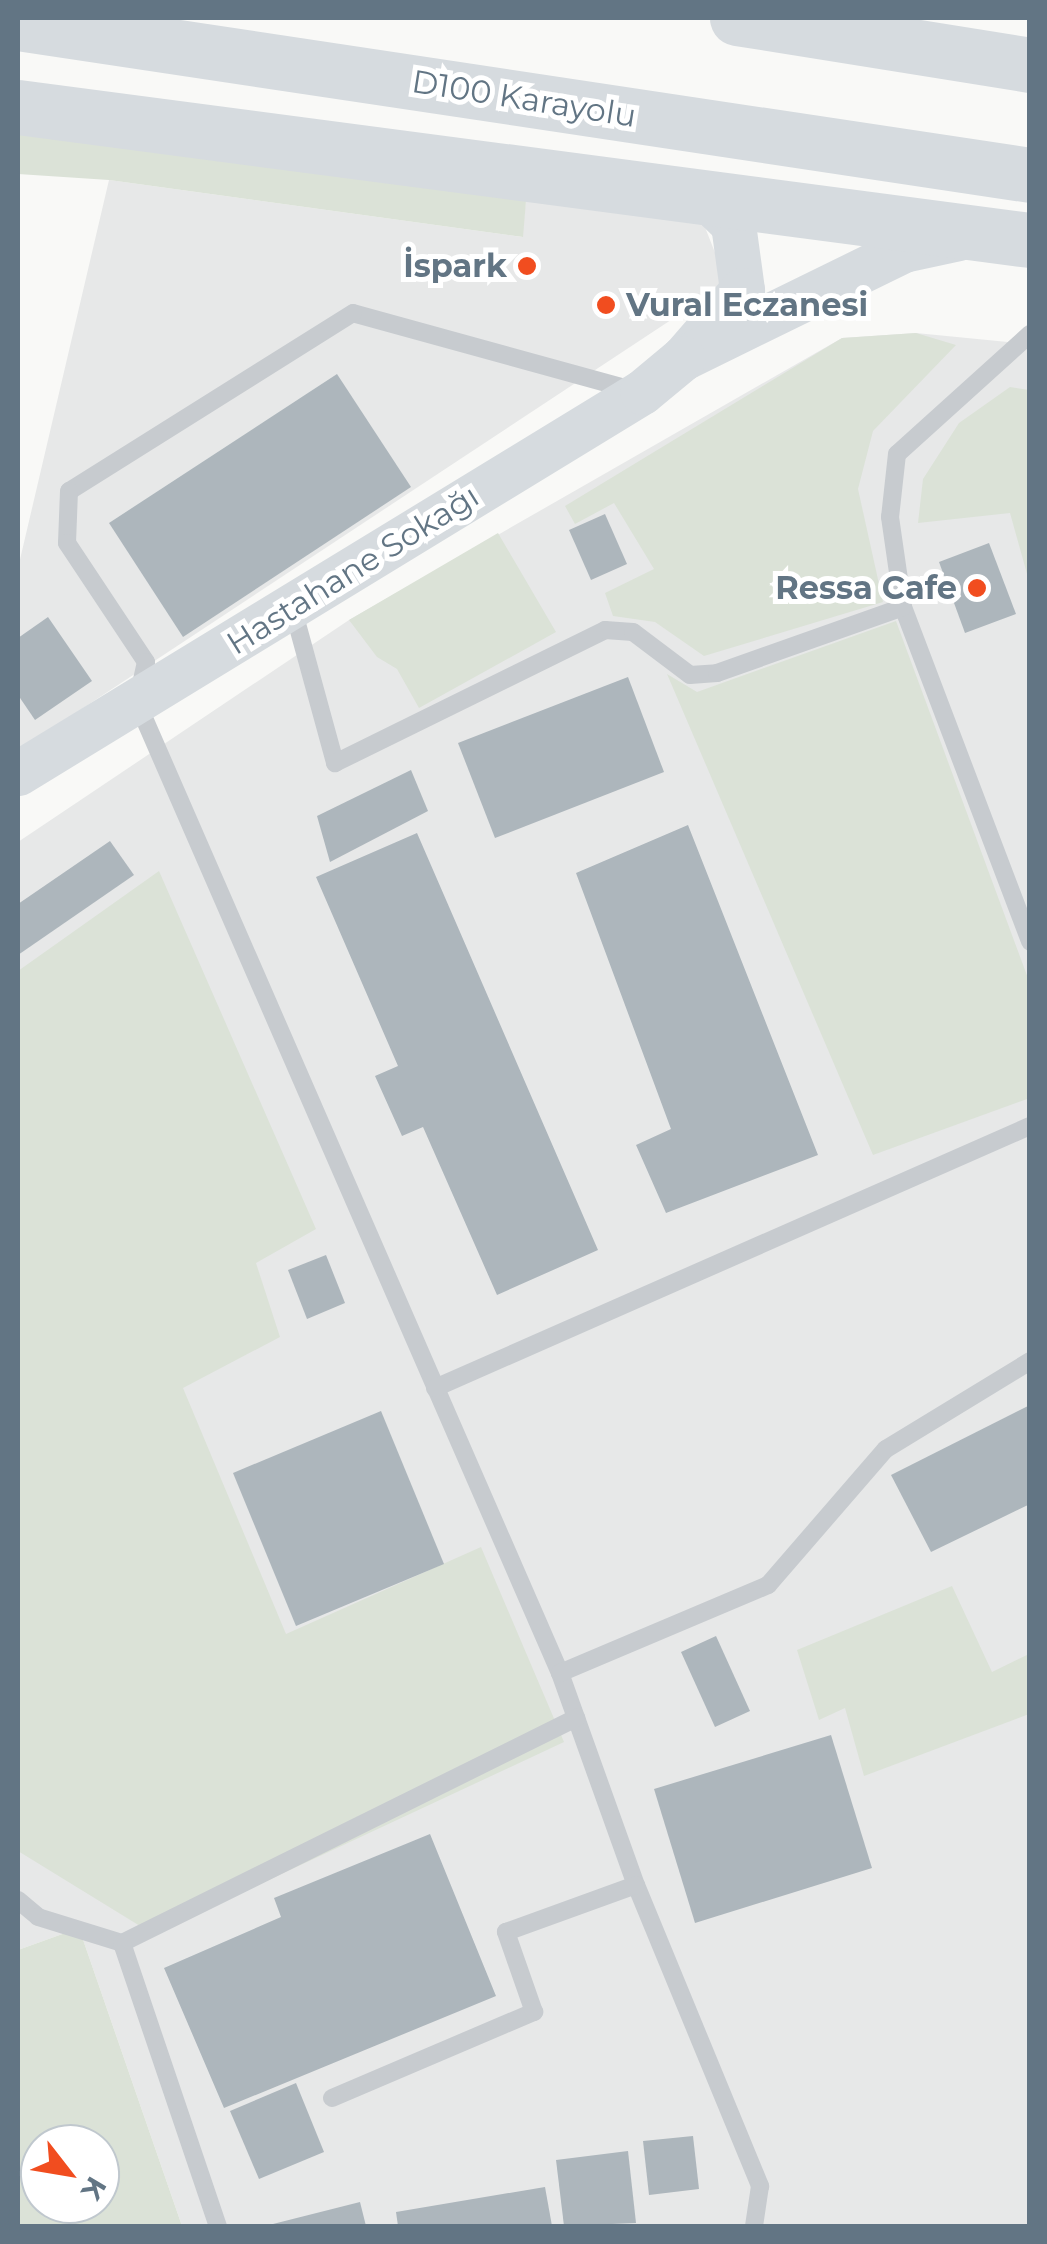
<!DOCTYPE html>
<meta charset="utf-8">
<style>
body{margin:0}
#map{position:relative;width:1047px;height:2244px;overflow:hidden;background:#f9f9f7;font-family:Montserrat,sans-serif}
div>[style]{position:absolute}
.built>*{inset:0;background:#e7e8e8}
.green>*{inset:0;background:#dbe2d7}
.building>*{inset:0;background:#adb6bc}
.lane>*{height:18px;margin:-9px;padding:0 9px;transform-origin:9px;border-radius:9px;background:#c7cbcf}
.secondary>*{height:45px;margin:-22.5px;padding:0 22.5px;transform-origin:22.5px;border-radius:22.5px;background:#d6dbdf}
.highway>*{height:55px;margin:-27.5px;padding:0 27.5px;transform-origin:27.5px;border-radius:27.5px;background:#d6dbdf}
.dots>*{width:28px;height:28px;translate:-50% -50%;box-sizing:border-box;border:5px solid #fff;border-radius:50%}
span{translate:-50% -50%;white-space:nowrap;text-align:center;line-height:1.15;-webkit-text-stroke:10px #fff;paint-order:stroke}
.street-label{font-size:32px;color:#627584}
.poi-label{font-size:32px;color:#627584;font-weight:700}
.right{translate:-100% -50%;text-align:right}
.left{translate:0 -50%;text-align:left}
.frame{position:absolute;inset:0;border:20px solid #627584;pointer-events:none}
.north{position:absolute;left:20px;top:2124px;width:100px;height:100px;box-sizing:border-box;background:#fff;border:2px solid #c0c8ce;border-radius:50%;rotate:121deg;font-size:28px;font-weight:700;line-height:40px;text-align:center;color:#627584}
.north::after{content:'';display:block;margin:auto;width:35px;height:45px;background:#f14d1f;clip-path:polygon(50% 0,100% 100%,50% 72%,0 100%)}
</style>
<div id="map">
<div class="built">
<div style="clip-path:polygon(109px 180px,522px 237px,527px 189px,699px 212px,727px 283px,18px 751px,18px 568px)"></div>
<div style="clip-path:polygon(916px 333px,1029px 344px,1029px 2226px,182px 2226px,79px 1928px,18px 1950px,18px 842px,349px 620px,842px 338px)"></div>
</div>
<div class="green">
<div style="clip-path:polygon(18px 129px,527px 189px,523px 237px,109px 180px,18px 174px)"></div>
<div style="clip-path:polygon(916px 333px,956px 345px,873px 431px,858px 489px,883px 602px,704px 656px,655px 622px,613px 616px,605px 593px,654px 569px,614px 503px,575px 524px,565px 506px,842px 338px)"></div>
<div style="clip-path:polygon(1010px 387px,1029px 390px,1029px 581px,1010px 513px,918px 523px,923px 479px,959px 423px)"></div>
<div style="clip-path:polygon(498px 533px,556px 632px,419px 708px,397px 669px,377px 657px,349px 620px)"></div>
<div style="clip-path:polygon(896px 621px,1029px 981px,1030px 1098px,873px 1155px,667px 674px,697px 692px)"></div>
<div style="clip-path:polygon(159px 871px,316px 1229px,256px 1263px,280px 1337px,183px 1388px,286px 1634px,481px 1547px,564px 1742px,153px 1934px,18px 1851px,18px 971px)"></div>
<div style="clip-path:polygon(952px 1586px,992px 1672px,1029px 1654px,1029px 1714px,864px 1776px,845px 1708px,819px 1720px,797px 1650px)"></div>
<div style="clip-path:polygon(evenodd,79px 1928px,182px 2226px,18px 2226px,18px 1950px,79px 1928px,40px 2144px,100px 2144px,100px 2204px,40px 2204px,40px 2144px)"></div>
</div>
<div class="building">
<div style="clip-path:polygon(337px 374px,411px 487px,183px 637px,109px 523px)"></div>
<div style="clip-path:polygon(605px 514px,627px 564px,591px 580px,569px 530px)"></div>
<div style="clip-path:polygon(989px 543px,1016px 614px,965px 633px,939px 562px)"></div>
<div style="clip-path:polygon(48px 617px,92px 681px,35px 720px,18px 695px,18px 638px)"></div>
<div style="clip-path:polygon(628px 677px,664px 772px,495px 838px,458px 743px)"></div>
<div style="clip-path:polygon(411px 770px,428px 811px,330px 862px,317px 816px)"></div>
<div style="clip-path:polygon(688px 825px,818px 1155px,666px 1213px,636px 1145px,671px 1129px,576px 873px)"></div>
<div style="clip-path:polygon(417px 833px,598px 1250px,497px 1295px,423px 1127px,402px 1136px,375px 1076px,398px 1066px,316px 877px)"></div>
<div style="clip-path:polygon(110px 841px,134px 875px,18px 955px,18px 904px)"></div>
<div style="clip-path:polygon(326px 1255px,345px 1303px,307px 1319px,288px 1270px)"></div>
<div style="clip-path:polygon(1030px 1405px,1030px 1504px,931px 1552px,891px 1475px)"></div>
<div style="clip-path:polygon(381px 1411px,444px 1564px,296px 1626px,233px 1473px)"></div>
<div style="clip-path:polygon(716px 1636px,750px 1711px,715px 1727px,681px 1652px)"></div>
<div style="clip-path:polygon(831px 1735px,872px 1868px,695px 1923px,654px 1789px)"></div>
<div style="clip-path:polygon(430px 1834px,496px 1996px,224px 2108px,164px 1968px,281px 1917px,274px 1898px)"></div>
<div style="clip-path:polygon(296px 2083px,324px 2152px,259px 2179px,230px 2111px)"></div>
<div style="clip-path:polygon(693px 2136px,699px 2189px,649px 2195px,643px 2141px)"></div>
<div style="clip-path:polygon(628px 2151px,636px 2223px,564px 2226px,556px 2160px)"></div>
<div style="clip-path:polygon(545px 2187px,552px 2226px,398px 2226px,396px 2212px)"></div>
<div style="clip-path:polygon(360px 2202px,366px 2226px,269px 2226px,269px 2225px)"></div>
</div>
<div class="lane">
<div style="left:1030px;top:334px;width:179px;rotate:137.9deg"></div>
<div style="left:897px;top:454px;width:63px;rotate:96.3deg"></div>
<div style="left:890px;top:517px;width:91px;rotate:81.8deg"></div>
<div style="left:903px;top:607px;width:358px;rotate:69.2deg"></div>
<div style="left:632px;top:390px;width:289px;rotate:-164.6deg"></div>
<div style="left:353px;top:313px;width:335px;rotate:147.9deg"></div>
<div style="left:69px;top:491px;width:52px;rotate:92.2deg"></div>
<div style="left:67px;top:543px;width:143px;rotate:56.4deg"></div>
<div style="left:146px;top:662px;width:41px;rotate:102.7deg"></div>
<div style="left:137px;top:702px;width:1059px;rotate:66.46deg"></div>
<div style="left:560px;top:1673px;width:225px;rotate:70.3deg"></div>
<div style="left:636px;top:1885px;width:326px;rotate:67.6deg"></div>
<div style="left:760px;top:2186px;width:40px;rotate:98.5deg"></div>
<div style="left:293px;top:609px;width:160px;rotate:74.7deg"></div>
<div style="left:335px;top:763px;width:301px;rotate:-26.2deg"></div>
<div style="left:605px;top:630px;width:28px;rotate:4deg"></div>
<div style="left:633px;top:632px;width:71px;rotate:37deg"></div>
<div style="left:690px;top:675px;width:27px;rotate:-4deg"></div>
<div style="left:717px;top:673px;width:197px;rotate:-19.5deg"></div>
<div style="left:435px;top:1388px;width:650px;rotate:-23.77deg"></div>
<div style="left:560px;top:1673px;width:226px;rotate:-22.9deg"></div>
<div style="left:768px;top:1585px;width:180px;rotate:-49.1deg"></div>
<div style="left:886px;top:1449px;width:169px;rotate:-31.4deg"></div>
<div style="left:18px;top:1900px;width:26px;rotate:40deg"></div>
<div style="left:38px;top:1917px;width:88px;rotate:17.2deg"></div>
<div style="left:122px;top:1943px;width:507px;rotate:-26.36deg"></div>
<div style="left:122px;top:1943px;width:299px;rotate:71.3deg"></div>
<div style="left:332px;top:2098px;width:220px;rotate:-23.1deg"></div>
<div style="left:534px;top:2012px;width:85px;rotate:-109.3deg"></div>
<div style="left:506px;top:1932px;width:138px;rotate:-19.9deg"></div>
</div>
<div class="secondary">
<div style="left:705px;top:197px;width:39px;rotate:44deg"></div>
<div style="left:733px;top:224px;width:67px;rotate:82.2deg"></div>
<div style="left:742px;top:290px;width:90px;rotate:130.9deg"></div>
<div style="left:683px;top:358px;width:245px;rotate:-26.1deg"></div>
<div style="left:903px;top:250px;width:57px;rotate:-12.1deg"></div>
<div style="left:18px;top:773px;width:731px;rotate:-31.41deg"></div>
<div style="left:642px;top:392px;width:53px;rotate:-39.7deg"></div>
</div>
<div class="highway">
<div style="left:737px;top:18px;width:297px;rotate:9.1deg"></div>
<div style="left:18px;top:23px;width:1023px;rotate:8.54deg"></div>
<div style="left:18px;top:107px;width:1021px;rotate:7.49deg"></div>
</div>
<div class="dots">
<div style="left:527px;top:266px;background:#f14d1f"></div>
<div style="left:606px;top:305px;background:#f14d1f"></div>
<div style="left:977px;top:588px;background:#f14d1f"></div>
</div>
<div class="street-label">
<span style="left:524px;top:99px;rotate:9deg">D100 Karayolu</span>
<span style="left:353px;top:570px;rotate:-32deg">Hastahane Sokağı</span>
</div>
<div class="poi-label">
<span class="right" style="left:507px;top:266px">İspark</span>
<span class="left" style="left:626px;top:305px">Vural Eczanesi</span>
<span class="right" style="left:957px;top:588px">Ressa Cafe</span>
</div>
<div class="frame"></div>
<div class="north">K</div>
</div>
